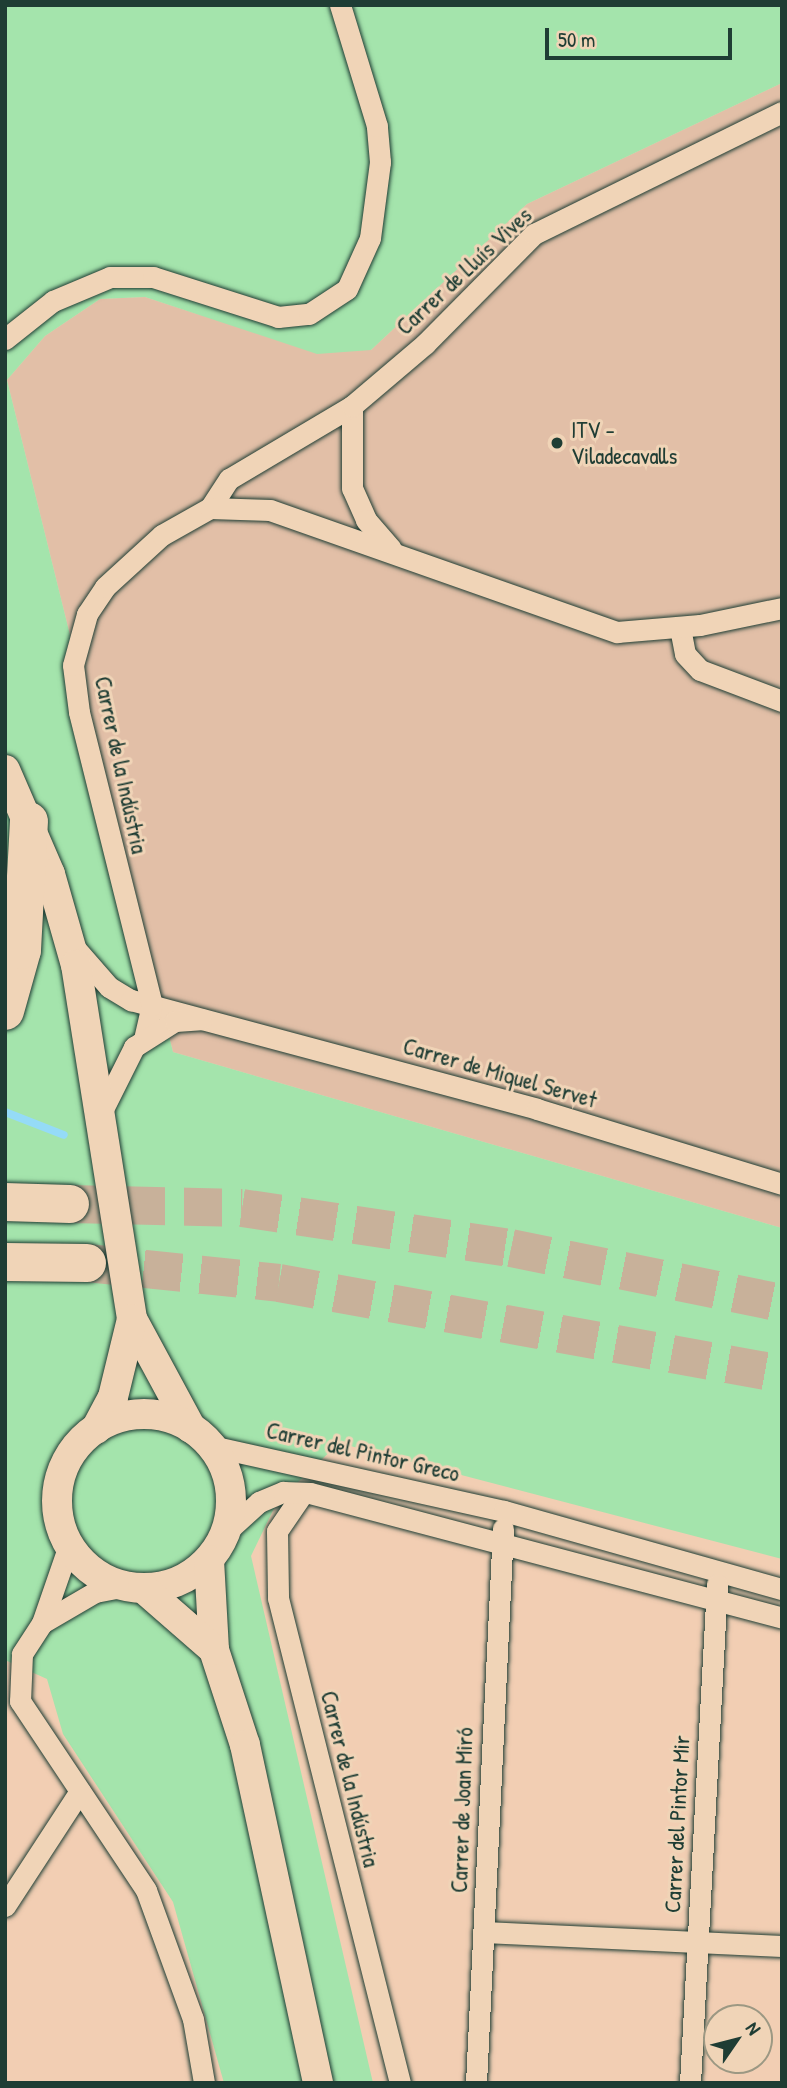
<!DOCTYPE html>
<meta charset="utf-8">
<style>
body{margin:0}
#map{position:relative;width:787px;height:2088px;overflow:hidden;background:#f2ceb3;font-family:"Patrick Hand",sans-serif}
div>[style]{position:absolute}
.built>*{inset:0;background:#e2bfa7}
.green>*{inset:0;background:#a4e4ac}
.stream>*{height:8px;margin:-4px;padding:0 4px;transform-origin:4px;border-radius:4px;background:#95dbf7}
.highway-tunnel>*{height:38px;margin-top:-19px;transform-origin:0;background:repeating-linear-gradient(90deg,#c8b19a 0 38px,transparent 0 57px)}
.roads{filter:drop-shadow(0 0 2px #1f3d34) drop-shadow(0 0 2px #1f3d34)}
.street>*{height:21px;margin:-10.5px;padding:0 10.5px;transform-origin:10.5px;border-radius:10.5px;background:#f0d4b7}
.secondary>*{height:30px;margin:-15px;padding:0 15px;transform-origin:15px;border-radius:15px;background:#f0d4b7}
.secondary>.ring{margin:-15px;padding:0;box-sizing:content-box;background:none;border:30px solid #f0d4b7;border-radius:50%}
.highway>*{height:38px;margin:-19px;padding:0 19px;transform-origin:19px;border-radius:19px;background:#f0d4b7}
.dots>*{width:19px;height:19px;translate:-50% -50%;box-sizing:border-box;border:4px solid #f0d4b7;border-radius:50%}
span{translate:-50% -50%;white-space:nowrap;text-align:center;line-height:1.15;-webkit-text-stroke:6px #f0d4b7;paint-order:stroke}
.street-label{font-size:23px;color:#1f3d34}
.poi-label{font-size:23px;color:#1f3d34}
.left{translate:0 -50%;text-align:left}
.frame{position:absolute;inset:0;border:7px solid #1f3d34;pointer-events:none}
.north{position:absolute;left:703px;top:2004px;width:70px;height:70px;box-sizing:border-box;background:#f0d4b7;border:2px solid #9c9883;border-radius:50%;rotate:55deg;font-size:19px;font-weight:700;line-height:28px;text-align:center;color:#1f3d34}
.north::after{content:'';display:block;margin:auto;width:24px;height:32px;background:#1f3d34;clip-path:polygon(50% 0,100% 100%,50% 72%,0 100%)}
.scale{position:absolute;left:545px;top:28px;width:187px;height:32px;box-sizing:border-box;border:4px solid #1f3d34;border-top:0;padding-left:9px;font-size:21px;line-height:24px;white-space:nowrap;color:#1f3d34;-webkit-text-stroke:5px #f0d4b7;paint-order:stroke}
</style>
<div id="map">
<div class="built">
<div style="clip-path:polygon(782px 83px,782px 1228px,173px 1052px,7px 380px,45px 336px,100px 299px,145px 297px,197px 314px,371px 350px,527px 204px)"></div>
</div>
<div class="green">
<div style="clip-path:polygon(5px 5px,782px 5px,782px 83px,527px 204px,371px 350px,317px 354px,145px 297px,100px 299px,45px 336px,7px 380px,173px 1052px,782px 1228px,782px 1559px,339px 1443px,277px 1502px,251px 1556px,373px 2083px,224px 2083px,173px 1902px,63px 1734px,47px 1679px,5px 1660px)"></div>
</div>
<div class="stream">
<div style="left:5px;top:1112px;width:63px;rotate:21.3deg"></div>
</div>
<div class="highway-tunnel">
<div style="left:70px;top:1204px;width:172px;rotate:1.3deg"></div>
<div style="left:242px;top:1208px;width:272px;rotate:8.5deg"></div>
<div style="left:511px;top:1248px;width:277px;rotate:11.5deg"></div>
<div style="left:87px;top:1263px;width:193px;rotate:5.9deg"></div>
<div style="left:279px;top:1283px;width:511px;rotate:10.25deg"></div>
</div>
<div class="roads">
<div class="street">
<div style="left:5px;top:339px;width:61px;rotate:-38.4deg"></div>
<div style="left:53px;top:301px;width:62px;rotate:-22.8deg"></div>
<div style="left:110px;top:277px;width:43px"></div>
<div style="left:153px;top:277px;width:131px;rotate:17.7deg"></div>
<div style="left:278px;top:317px;width:31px;rotate:-6deg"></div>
<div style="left:309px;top:314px;width:45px;rotate:-33.3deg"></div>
<div style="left:347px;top:289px;width:56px;rotate:-65.7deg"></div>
<div style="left:370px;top:238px;width:77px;rotate:-82.5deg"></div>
<div style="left:380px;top:162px;width:36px;rotate:-95deg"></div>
<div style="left:377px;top:126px;width:127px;rotate:-107deg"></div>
<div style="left:352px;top:406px;width:82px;rotate:90deg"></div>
<div style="left:352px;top:488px;width:35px;rotate:66deg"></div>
<div style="left:366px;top:520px;width:38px;rotate:49deg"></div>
<div style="left:210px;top:508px;width:35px;rotate:-57deg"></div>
<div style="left:229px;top:479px;width:143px;rotate:-30.7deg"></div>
<div style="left:352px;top:406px;width:96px;rotate:-40.3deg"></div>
<div style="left:425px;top:344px;width:155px;rotate:-45.3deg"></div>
<div style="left:534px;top:234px;width:276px;rotate:-26.2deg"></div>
<div style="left:680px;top:628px;width:26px;rotate:79deg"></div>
<div style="left:685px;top:654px;width:22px;rotate:47deg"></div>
<div style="left:700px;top:670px;width:88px;rotate:20.7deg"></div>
<div style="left:74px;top:947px;width:53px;rotate:48.8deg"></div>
<div style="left:109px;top:987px;width:26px;rotate:31deg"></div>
<div style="left:131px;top:1000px;width:420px;rotate:15deg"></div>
<div style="left:537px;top:1109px;width:256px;rotate:17deg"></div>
<div style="left:144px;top:1039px;width:35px;rotate:-77deg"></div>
<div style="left:152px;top:1005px;width:302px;rotate:-104deg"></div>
<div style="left:79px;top:712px;width:47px;rotate:-97.3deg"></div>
<div style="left:73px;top:665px;width:53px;rotate:-74.6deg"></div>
<div style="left:87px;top:614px;width:32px;rotate:-56deg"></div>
<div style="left:105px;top:587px;width:77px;rotate:-42.4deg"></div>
<div style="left:162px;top:535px;width:55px;rotate:-29.4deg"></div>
<div style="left:210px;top:508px;width:60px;rotate:1.9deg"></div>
<div style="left:270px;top:510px;width:368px;rotate:19.4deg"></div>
<div style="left:617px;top:632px;width:83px;rotate:-4.8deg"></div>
<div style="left:700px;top:625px;width:84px;rotate:-11.7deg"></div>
<div style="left:101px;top:1113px;width:74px;rotate:-63.4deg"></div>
<div style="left:134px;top:1047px;width:49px;rotate:-32.4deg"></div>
<div style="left:175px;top:1021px;width:26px;rotate:-4deg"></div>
<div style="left:211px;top:1446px;width:300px;rotate:12.5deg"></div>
<div style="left:504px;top:1511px;width:289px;rotate:15.7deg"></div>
<div style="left:303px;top:1493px;width:46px;rotate:124.4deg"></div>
<div style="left:277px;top:1531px;width:67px;rotate:89.1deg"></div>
<div style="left:278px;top:1598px;width:500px;rotate:75.88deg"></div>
<div style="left:226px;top:1532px;width:45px;rotate:-42.3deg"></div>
<div style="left:259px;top:1502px;width:26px;rotate:-23deg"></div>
<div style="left:283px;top:1492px;width:27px;rotate:2deg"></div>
<div style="left:310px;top:1493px;width:488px;rotate:14.8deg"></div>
<div style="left:69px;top:1545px;width:83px;rotate:109.1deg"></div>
<div style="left:42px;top:1623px;width:37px;rotate:123deg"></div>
<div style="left:22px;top:1654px;width:47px;rotate:92.4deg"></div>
<div style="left:20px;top:1701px;width:227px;rotate:56.3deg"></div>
<div style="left:146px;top:1890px;width:137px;rotate:70deg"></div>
<div style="left:193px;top:2019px;width:65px;rotate:80.2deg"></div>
<div style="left:42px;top:1623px;width:61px;rotate:-30.3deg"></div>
<div style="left:95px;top:1592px;width:32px;rotate:-11deg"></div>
<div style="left:5px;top:1906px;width:137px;rotate:-56.9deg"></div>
<div style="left:484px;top:1932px;width:298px;rotate:2.7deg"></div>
<div style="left:476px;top:2083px;width:555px;rotate:-87.21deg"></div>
<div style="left:690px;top:2083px;width:499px;rotate:-86.9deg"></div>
</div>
<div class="secondary">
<div style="left:5px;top:770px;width:113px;rotate:66.6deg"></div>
<div style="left:50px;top:874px;width:95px;rotate:74.1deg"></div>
<div style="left:76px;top:965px;width:358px;rotate:81deg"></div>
<div style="left:132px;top:1319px;width:124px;rotate:61.6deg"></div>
<div class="ring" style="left:57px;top:1414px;width:144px;height:144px"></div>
<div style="left:96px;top:1429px;width:36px;rotate:-62deg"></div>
<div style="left:113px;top:1397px;width:80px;rotate:-76.3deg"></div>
<div style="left:209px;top:1560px;width:90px;rotate:86.8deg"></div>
<div style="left:214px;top:1650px;width:100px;rotate:71.9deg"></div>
<div style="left:245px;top:1745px;width:346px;rotate:77.8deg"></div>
<div style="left:143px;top:1588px;width:94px;rotate:41.1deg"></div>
</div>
<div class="highway">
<div style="left:5px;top:1011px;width:63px;rotate:-74.4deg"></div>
<div style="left:22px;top:950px;width:129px;rotate:-86.9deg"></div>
<div style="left:5px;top:1202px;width:65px;rotate:1.8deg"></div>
<div style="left:5px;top:1262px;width:82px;rotate:0.7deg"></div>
</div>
</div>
<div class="dots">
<div style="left:557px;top:443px;background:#1f3d34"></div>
</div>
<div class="street-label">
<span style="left:464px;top:271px;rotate:-43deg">Carrer de Lluís Vives</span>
<span style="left:121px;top:765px;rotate:78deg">Carrer de la Indústria</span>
<span style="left:500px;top:1073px;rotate:16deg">Carrer de Miquel Servet</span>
<span style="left:363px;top:1452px;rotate:13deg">Carrer del Pintor Greco</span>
<span style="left:350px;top:1779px;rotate:76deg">Carrer de la Indústria</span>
<span style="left:462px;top:1810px;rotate:-88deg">Carrer de Joan Miró</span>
<span style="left:677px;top:1824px;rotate:-87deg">Carrer del Pintor Mir</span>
</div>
<div class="poi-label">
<span class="left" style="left:571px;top:443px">ITV -<br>Viladecavalls</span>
</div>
<div class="frame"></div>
<div class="north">N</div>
<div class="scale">50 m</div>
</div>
